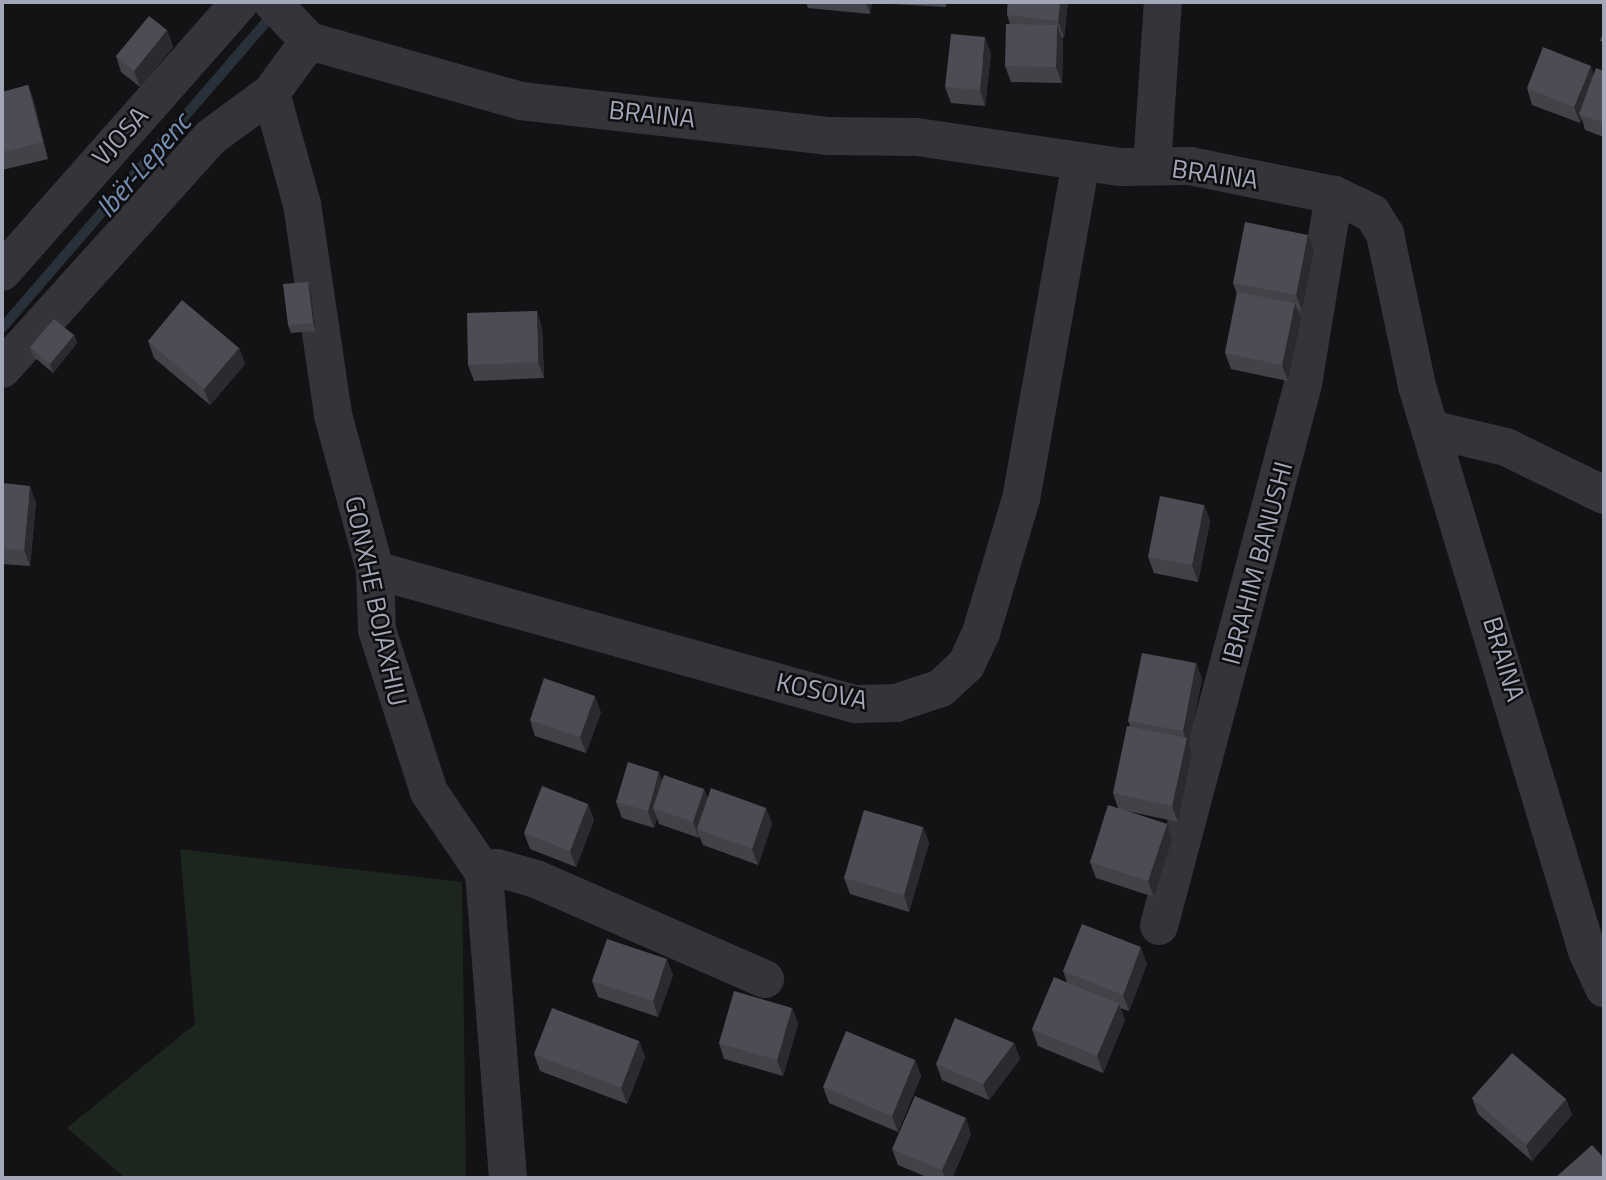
<!DOCTYPE html>
<meta charset="utf-8">
<style>
body{margin:0}
#map{position:relative;width:1606px;height:1180px;overflow:hidden;background:#131315;font-family:"Titillium Web",sans-serif}
div>[style]{position:absolute}
.green>*{inset:0;background:#1d251f}
.stream>*{height:10px;margin:-5px;padding:0 5px;transform-origin:5px;border-radius:5px;background:#28303a}
.minor>*{height:38px;margin:-19px;padding:0 19px;transform-origin:19px;border-radius:19px;background:#34343a}
.wall>*{inset:0;background:#414348}
.shaded-wall>*{inset:0;background:#2a2b2f}
.building>*{inset:0;background:#4c4d54}
span{translate:-50% -50%;white-space:nowrap;text-align:center;line-height:1.15;-webkit-text-stroke:5px #0e0e10;paint-order:stroke}
.street-label{font-size:26px;color:#a3a7b7}
.water-label{font-size:28px;color:#7791b5;font-style:italic}
.frame{position:absolute;inset:0;border:4px solid #a3a7b7;pointer-events:none}
</style>
<div id="map">
<div class="green">
<div style="clip-path:polygon(180px 849px,462px 882px,466px 1178px,125px 1178px,67px 1128px,195px 1024px)"></div>
</div>
<div class="stream">
<div style="left:2px;top:328px;width:413px;rotate:-49.2deg"></div>
</div>
<div class="minor">
<div style="left:272px;top:2px;width:54px;rotate:46.5deg"></div>
<div style="left:309px;top:41px;width:220px;rotate:15.8deg"></div>
<div style="left:521px;top:101px;width:308px;rotate:6.5deg"></div>
<div style="left:827px;top:136px;width:90px;rotate:0.6deg"></div>
<div style="left:917px;top:137px;width:206px;rotate:8.4deg"></div>
<div style="left:1121px;top:167px;width:69px;rotate:-0.8deg"></div>
<div style="left:1190px;top:166px;width:147px;rotate:11.4deg"></div>
<div style="left:1334px;top:195px;width:42px;rotate:25.3deg"></div>
<div style="left:1372px;top:213px;width:25px;rotate:58deg"></div>
<div style="left:1385px;top:234px;width:155px;rotate:78.1deg"></div>
<div style="left:1417px;top:386px;width:590px;rotate:73.25deg"></div>
<div style="left:1587px;top:951px;width:41px;rotate:65.3deg"></div>
<div style="left:309px;top:41px;width:64px;rotate:126.2deg"></div>
<div style="left:271px;top:93px;width:115px;rotate:74.4deg"></div>
<div style="left:302px;top:204px;width:213px;rotate:81.6deg"></div>
<div style="left:333px;top:415px;width:161px;rotate:74.8deg"></div>
<div style="left:375px;top:570px;width:60px;rotate:88.1deg"></div>
<div style="left:377px;top:630px;width:170px;rotate:72.2deg"></div>
<div style="left:429px;top:792px;width:98px;rotate:55.8deg"></div>
<div style="left:484px;top:873px;width:306px;rotate:85.5deg"></div>
<div style="left:1152px;top:166px;width:164px;rotate:-86.2deg"></div>
<div style="left:2px;top:272px;width:360px;rotate:-48.6deg"></div>
<div style="left:2px;top:369px;width:312px;rotate:-48deg"></div>
<div style="left:211px;top:137px;width:74px;rotate:-36.3deg"></div>
<div style="left:1430px;top:429px;width:78px;rotate:13.3deg"></div>
<div style="left:1506px;top:447px;width:109px;rotate:26.1deg"></div>
<div style="left:375px;top:570px;width:499px;rotate:15.6deg"></div>
<div style="left:856px;top:704px;width:40px;rotate:-1.4deg"></div>
<div style="left:896px;top:703px;width:47px;rotate:-18.4deg"></div>
<div style="left:941px;top:688px;width:34px;rotate:-43deg"></div>
<div style="left:966px;top:665px;width:35px;rotate:-65deg"></div>
<div style="left:981px;top:633px;width:140px;rotate:-73.4deg"></div>
<div style="left:1021px;top:499px;width:342px;rotate:-79.9deg"></div>
<div style="left:484px;top:873px;width:14px;rotate:-21deg"></div>
<div style="left:497px;top:868px;width:41px;rotate:15.8deg"></div>
<div style="left:536px;top:879px;width:250px;rotate:23.6deg"></div>
<div style="left:1159px;top:926px;width:561px;rotate:-75.12deg"></div>
<div style="left:1303px;top:384px;width:192px;rotate:-80.7deg"></div>
</div>
<div class="wall">
<div style="clip-path:polygon(806px 2px,872px 2px,870px 14px,808px 8px)"></div>
<div style="clip-path:polygon(890px 2px,946px 2px,946px 7px,891px 4px)"></div>
<div style="clip-path:polygon(1008px 2px,1068px 2px,1064px 38px,1062px 37px,1063px 41px,1062px 83px,1011px 82px,1005px 66px,1010px 24px,1007px 15px)"></div>
<div style="clip-path:polygon(167px 30px,173px 47px,140px 87px,121px 72px,116px 56px)"></div>
<div style="clip-path:polygon(991px 53px,985px 106px,951px 103px,945px 87px)"></div>
<div style="clip-path:polygon(1604px 71px,1604px 137px,1585px 130px,1582px 119px,1580px 123px,1532px 105px,1527px 88px,1594px 74px)"></div>
<div style="clip-path:polygon(28px 85px,34px 102px,48px 159px,2px 170px,2px 92px)"></div>
<div style="clip-path:polygon(1314px 251px,1302px 311px,1297px 310px,1301px 320px,1288px 381px,1231px 369px,1225px 353px,1237px 294px,1233px 283px)"></div>
<div style="clip-path:polygon(308px 282px,311px 290px,316px 331px,291px 333px,288px 325px)"></div>
<div style="clip-path:polygon(542px 327px,544px 378px,474px 381px,468px 365px)"></div>
<div style="clip-path:polygon(74px 335px,77px 343px,53px 373px,33px 356px,30px 347px)"></div>
<div style="clip-path:polygon(148px 341px,239px 348px,245px 364px,210px 405px,154px 358px)"></div>
<div style="clip-path:polygon(2px 483px,36px 502px,30px 566px,2px 564px)"></div>
<div style="clip-path:polygon(1204px 505px,1210px 521px,1198px 582px,1154px 573px,1148px 557px)"></div>
<div style="clip-path:polygon(1196px 663px,1202px 679px,1189px 744px,1192px 754px,1178px 822px,1127px 811px,1167px 824px,1172px 840px,1154px 897px,1096px 878px,1090px 862px,1118px 808px,1113px 793px,1130px 726px,1128px 721px)"></div>
<div style="clip-path:polygon(601px 712px,586px 753px,535px 736px,530px 720px)"></div>
<div style="clip-path:polygon(662px 780px,704px 789px,708px 799px,766px 808px,772px 824px,758px 865px,703px 845px,699px 836px,699px 838px,659px 824px,657px 818px,654px 828px,622px 818px,616px 802px)"></div>
<div style="clip-path:polygon(588px 804px,594px 820px,576px 867px,530px 849px,524px 833px)"></div>
<div style="clip-path:polygon(923px 827px,929px 843px,909px 912px,850px 894px,844px 878px)"></div>
<div style="clip-path:polygon(1147px 964px,1129px 1011px,1120px 1008px,1125px 1020px,1103px 1073px,1038px 1046px,1032px 1029px,1067px 982px,1063px 971px)"></div>
<div style="clip-path:polygon(673px 975px,658px 1017px,598px 997px,592px 981px)"></div>
<div style="clip-path:polygon(792px 1008px,798px 1024px,783px 1076px,724px 1059px,719px 1043px)"></div>
<div style="clip-path:polygon(639px 1041px,645px 1057px,627px 1104px,540px 1071px,534px 1054px)"></div>
<div style="clip-path:polygon(1014px 1043px,1020px 1059px,989px 1100px,942px 1080px,936px 1064px)"></div>
<div style="clip-path:polygon(915px 1060px,921px 1076px,898px 1132px,829px 1103px,823px 1087px)"></div>
<div style="clip-path:polygon(1472px 1098px,1566px 1099px,1572px 1115px,1532px 1161px,1478px 1114px)"></div>
<div style="clip-path:polygon(971px 1134px,952px 1178px,929px 1178px,898px 1165px,892px 1149px)"></div>
</div>
<div class="shaded-wall">
<div style="clip-path:polygon(866px 2px,872px 2px,870px 14px)"></div>
<div style="clip-path:polygon(1060px 2px,1068px 2px,1064px 38px,1058px 21px)"></div>
<div style="clip-path:polygon(1057px 25px,1063px 41px,1062px 83px,1056px 67px)"></div>
<div style="clip-path:polygon(167px 30px,173px 47px,140px 87px,134px 71px)"></div>
<div style="clip-path:polygon(985px 37px,991px 53px,985px 106px,980px 90px)"></div>
<div style="clip-path:polygon(1591px 66px,1596px 82px,1579px 114px,1582px 119px,1580px 123px,1574px 107px)"></div>
<div style="clip-path:polygon(28px 85px,34px 102px,48px 159px,43px 142px)"></div>
<div style="clip-path:polygon(1308px 235px,1314px 251px,1302px 311px,1296px 295px)"></div>
<div style="clip-path:polygon(308px 282px,311px 290px,316px 331px,313px 323px)"></div>
<div style="clip-path:polygon(1295px 303px,1301px 320px,1288px 381px,1282px 365px)"></div>
<div style="clip-path:polygon(537px 311px,542px 327px,544px 378px,538px 362px)"></div>
<div style="clip-path:polygon(74px 335px,77px 343px,53px 373px,50px 364px)"></div>
<div style="clip-path:polygon(239px 348px,245px 364px,210px 405px,204px 389px)"></div>
<div style="clip-path:polygon(30px 486px,36px 502px,30px 566px,24px 550px)"></div>
<div style="clip-path:polygon(1204px 505px,1210px 521px,1198px 582px,1192px 565px)"></div>
<div style="clip-path:polygon(1196px 663px,1202px 679px,1189px 744px,1192px 754px,1178px 822px,1172px 806px,1186px 740px,1183px 731px)"></div>
<div style="clip-path:polygon(595px 696px,601px 712px,586px 753px,580px 737px)"></div>
<div style="clip-path:polygon(659px 772px,665px 788px,653px 808px,657px 818px,654px 828px,648px 811px)"></div>
<div style="clip-path:polygon(704px 789px,710px 805px,697px 829px,699px 836px,699px 838px,693px 822px)"></div>
<div style="clip-path:polygon(588px 804px,594px 820px,576px 867px,570px 851px)"></div>
<div style="clip-path:polygon(766px 808px,772px 824px,758px 865px,752px 849px)"></div>
<div style="clip-path:polygon(1167px 824px,1172px 840px,1154px 897px,1148px 881px)"></div>
<div style="clip-path:polygon(923px 827px,929px 843px,909px 912px,904px 895px)"></div>
<div style="clip-path:polygon(1141px 947px,1147px 964px,1129px 1011px,1123px 995px)"></div>
<div style="clip-path:polygon(667px 959px,673px 975px,658px 1017px,653px 1001px)"></div>
<div style="clip-path:polygon(1119px 1004px,1125px 1020px,1103px 1073px,1097px 1056px)"></div>
<div style="clip-path:polygon(792px 1008px,798px 1024px,783px 1076px,777px 1060px)"></div>
<div style="clip-path:polygon(639px 1041px,645px 1057px,627px 1104px,621px 1088px)"></div>
<div style="clip-path:polygon(1014px 1043px,1020px 1059px,989px 1100px,983px 1084px)"></div>
<div style="clip-path:polygon(915px 1060px,921px 1076px,898px 1132px,892px 1116px)"></div>
<div style="clip-path:polygon(1566px 1099px,1572px 1115px,1532px 1161px,1526px 1145px)"></div>
<div style="clip-path:polygon(966px 1118px,971px 1134px,952px 1178px,945px 1178px,942px 1170px)"></div>
</div>
<div class="building">
<div style="clip-path:polygon(1008px 2px,1060px 2px,1058px 21px,1007px 15px)"></div>
<div style="clip-path:polygon(149px 16px,167px 30px,134px 71px,116px 56px)"></div>
<div style="clip-path:polygon(1006px 24px,1057px 25px,1056px 67px,1005px 66px)"></div>
<div style="clip-path:polygon(1604px 31px,1604px 42px,1600px 41px)"></div>
<div style="clip-path:polygon(951px 34px,985px 37px,980px 90px,945px 87px)"></div>
<div style="clip-path:polygon(1543px 47px,1591px 66px,1574px 107px,1527px 88px)"></div>
<div style="clip-path:polygon(1596px 68px,1604px 71px,1604px 123px,1579px 114px)"></div>
<div style="clip-path:polygon(28px 85px,43px 142px,2px 152px,2px 92px)"></div>
<div style="clip-path:polygon(1245px 222px,1308px 235px,1296px 295px,1233px 283px)"></div>
<div style="clip-path:polygon(308px 282px,313px 323px,288px 325px,283px 284px)"></div>
<div style="clip-path:polygon(1237px 292px,1295px 303px,1282px 365px,1225px 353px)"></div>
<div style="clip-path:polygon(182px 300px,239px 348px,204px 389px,148px 341px)"></div>
<div style="clip-path:polygon(537px 311px,538px 362px,468px 365px,467px 313px)"></div>
<div style="clip-path:polygon(54px 319px,74px 335px,50px 364px,30px 347px)"></div>
<div style="clip-path:polygon(2px 483px,30px 486px,24px 550px,2px 548px)"></div>
<div style="clip-path:polygon(1160px 496px,1204px 505px,1192px 565px,1148px 557px)"></div>
<div style="clip-path:polygon(1142px 653px,1196px 663px,1183px 731px,1128px 721px)"></div>
<div style="clip-path:polygon(544px 678px,595px 696px,580px 737px,530px 720px)"></div>
<div style="clip-path:polygon(1127px 726px,1187px 738px,1172px 806px,1113px 793px)"></div>
<div style="clip-path:polygon(628px 762px,659px 772px,648px 811px,616px 802px)"></div>
<div style="clip-path:polygon(664px 775px,704px 789px,693px 822px,653px 808px)"></div>
<div style="clip-path:polygon(542px 786px,588px 804px,570px 851px,524px 833px)"></div>
<div style="clip-path:polygon(711px 788px,766px 808px,752px 849px,697px 829px)"></div>
<div style="clip-path:polygon(1108px 805px,1167px 824px,1148px 881px,1090px 862px)"></div>
<div style="clip-path:polygon(864px 810px,923px 827px,904px 895px,844px 878px)"></div>
<div style="clip-path:polygon(1082px 924px,1141px 947px,1123px 995px,1063px 971px)"></div>
<div style="clip-path:polygon(607px 939px,667px 959px,653px 1001px,592px 981px)"></div>
<div style="clip-path:polygon(1054px 977px,1119px 1004px,1097px 1056px,1032px 1029px)"></div>
<div style="clip-path:polygon(734px 991px,792px 1008px,777px 1060px,719px 1043px)"></div>
<div style="clip-path:polygon(552px 1008px,639px 1041px,621px 1088px,534px 1054px)"></div>
<div style="clip-path:polygon(955px 1018px,1014px 1043px,983px 1084px,936px 1064px)"></div>
<div style="clip-path:polygon(846px 1031px,915px 1060px,892px 1116px,823px 1087px)"></div>
<div style="clip-path:polygon(1512px 1053px,1566px 1099px,1526px 1145px,1472px 1098px)"></div>
<div style="clip-path:polygon(915px 1096px,966px 1118px,942px 1170px,892px 1149px)"></div>
<div style="clip-path:polygon(1592px 1145px,1604px 1158px,1604px 1178px,1555px 1178px)"></div>
</div>
<div class="street-label">
<span style="left:652px;top:114px;rotate:6deg">BRAINA</span>
<span style="left:120px;top:136px;rotate:-48deg">VJOSA</span>
<span style="left:1215px;top:174px;rotate:8deg">BRAINA</span>
<span style="left:1257px;top:563px;rotate:-75deg">IBRAHIM BANUSHI</span>
<span style="left:376px;top:601px;rotate:78deg">GONXHE BOJAXHIU</span>
<span style="left:1504px;top:659px;rotate:73deg">BRAINA</span>
<span style="left:822px;top:691px;rotate:12deg">KOSOVA</span>
</div>
<div class="water-label">
<span style="left:143px;top:165px;rotate:-49deg">Ibër-Lepenc</span>
</div>
<div class="frame"></div>
</div>
